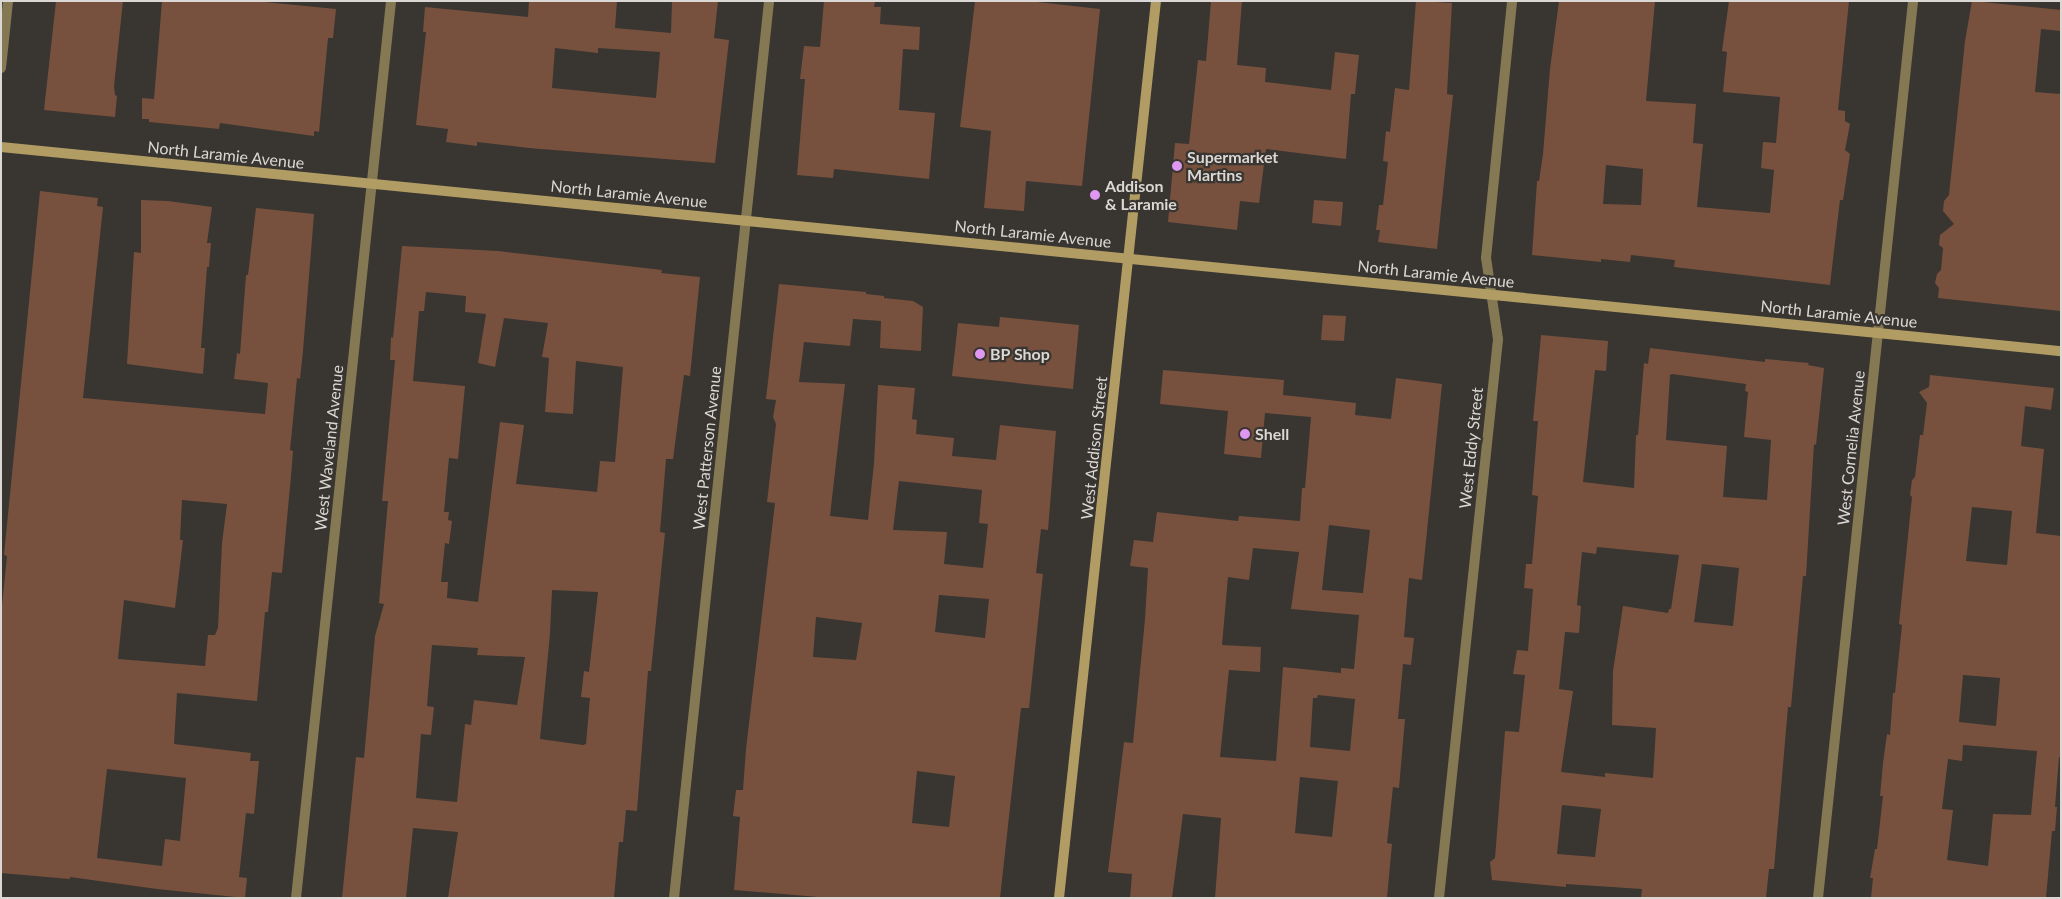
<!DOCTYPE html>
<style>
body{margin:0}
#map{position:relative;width:2062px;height:899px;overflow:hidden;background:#393531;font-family:Lato,sans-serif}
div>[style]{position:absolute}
.building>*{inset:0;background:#77513e}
.street>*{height:10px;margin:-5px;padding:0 5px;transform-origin:5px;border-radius:5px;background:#857954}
.secondary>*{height:10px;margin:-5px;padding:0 5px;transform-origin:5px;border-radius:5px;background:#b19d63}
.dots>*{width:14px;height:14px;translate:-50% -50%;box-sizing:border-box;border:2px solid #393531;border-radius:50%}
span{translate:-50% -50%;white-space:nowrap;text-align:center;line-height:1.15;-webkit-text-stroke:4.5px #393531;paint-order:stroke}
.street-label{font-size:16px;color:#dad7d4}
.poi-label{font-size:16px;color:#dad7d4;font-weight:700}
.left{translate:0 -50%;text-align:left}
.frame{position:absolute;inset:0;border:2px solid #dad7d4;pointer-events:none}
</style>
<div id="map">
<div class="building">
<div style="clip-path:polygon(56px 1px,123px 1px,114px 86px,115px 95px,117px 96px,115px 117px,44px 110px)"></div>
<div style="clip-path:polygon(162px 1px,254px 1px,336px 9px,333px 38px,328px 38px,319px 132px,314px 131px,314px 136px,220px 123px,219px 129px,149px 122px,149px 119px,142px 119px,142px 98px,154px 99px)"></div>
<div style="clip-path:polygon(evenodd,529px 1px,617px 1px,615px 28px,671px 33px,672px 1px,718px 1px,714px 38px,729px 40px,715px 163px,529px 148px,477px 142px,477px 146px,446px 142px,448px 129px,416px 125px,426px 32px,423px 32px,425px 7px,528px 17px,529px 1px,555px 48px,598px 53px,598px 48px,660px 52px,656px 98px,552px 88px,555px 48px)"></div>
<div style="clip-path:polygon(824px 1px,875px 1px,874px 7px,881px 7px,880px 24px,920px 27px,919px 50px,903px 49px,899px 110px,935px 113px,929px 179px,834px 169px,833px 178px,797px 175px,805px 79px,800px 79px,804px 46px,820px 47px)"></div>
<div style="clip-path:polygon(975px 1px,1028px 1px,1100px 9px,1082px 186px,1026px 181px,1024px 211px,984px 208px,991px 131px,960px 127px)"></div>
<div style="clip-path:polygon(1211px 1px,1242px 1px,1237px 65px,1266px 68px,1265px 82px,1331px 90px,1335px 52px,1359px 55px,1355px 94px,1351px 94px,1346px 159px,1266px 149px,1259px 203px,1240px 201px,1237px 230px,1168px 222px,1175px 143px,1189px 144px,1198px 60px,1206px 61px)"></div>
<div style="clip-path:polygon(1416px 1px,1452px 3px,1447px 94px,1453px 95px,1437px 249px,1378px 242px,1380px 230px,1376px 230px,1379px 205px,1383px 205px,1388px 162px,1383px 161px,1386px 131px,1390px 132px,1395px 88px,1409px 90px)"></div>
<div style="clip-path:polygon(evenodd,1559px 1px,1655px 1px,1646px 101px,1696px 104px,1693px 143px,1703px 144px,1697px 207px,1770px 213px,1774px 170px,1761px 168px,1763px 142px,1776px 143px,1780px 97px,1723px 92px,1727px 52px,1722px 51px,1729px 1px,1849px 1px,1838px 110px,1845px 111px,1845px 121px,1850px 124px,1845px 150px,1850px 154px,1843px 200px,1840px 200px,1830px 285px,1674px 267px,1675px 260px,1631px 255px,1630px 262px,1601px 259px,1601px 262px,1532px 255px,1537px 181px,1539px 181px,1543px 154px,1550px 69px,1559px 1px,1606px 165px,1643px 169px,1641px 205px,1603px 204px,1606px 165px)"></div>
<div style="clip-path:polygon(1972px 1px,2061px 10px,2061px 31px,2041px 29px,2035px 92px,2061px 94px,2061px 311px,1938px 298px,1939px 288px,1935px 283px,1937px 274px,1941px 270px,1943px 248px,1939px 245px,1940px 235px,1954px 224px,1943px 211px,1944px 201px,1949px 195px,1965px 41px)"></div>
<div style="clip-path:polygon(evenodd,40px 191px,98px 198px,97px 206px,103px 207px,83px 398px,265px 414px,268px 383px,234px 379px,237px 353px,240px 354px,246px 275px,248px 275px,256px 208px,314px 214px,303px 351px,300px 379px,297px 378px,293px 420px,290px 450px,293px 451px,291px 476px,282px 573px,272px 572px,268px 612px,265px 612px,257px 701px,177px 693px,174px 744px,251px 753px,250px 761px,259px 761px,254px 814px,246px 813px,239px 877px,247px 878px,245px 898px,157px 889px,70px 877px,70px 879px,1px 873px,1px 615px,7px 556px,4px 555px,40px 191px,182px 500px,227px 504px,222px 543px,218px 628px,215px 635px,208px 635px,205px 666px,118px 659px,124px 600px,175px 608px,183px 540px,180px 540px,182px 500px,40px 191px,107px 769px,186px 778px,180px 841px,165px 839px,162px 866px,97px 858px,107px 769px)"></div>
<div style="clip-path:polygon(141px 200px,168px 201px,212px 207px,207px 243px,211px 243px,209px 267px,207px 267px,201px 348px,205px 348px,203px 374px,127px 364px,134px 252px,141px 253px)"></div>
<div style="clip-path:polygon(1314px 200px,1343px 202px,1341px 226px,1312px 223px)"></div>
<div style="clip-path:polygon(evenodd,402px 246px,498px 251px,662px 270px,661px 273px,700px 277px,690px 376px,684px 375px,673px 459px,666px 459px,660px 532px,665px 533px,651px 671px,648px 671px,637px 811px,626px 810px,623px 842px,619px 842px,614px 898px,448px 898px,458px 832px,413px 828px,406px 898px,342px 898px,356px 757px,364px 758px,375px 636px,384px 604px,379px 603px,388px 501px,382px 501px,395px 360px,390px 360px,391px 337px,393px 338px,402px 246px,426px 292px,466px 296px,465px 312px,486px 314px,478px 363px,495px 367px,504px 318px,548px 323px,542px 357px,549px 358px,545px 412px,573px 414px,576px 361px,623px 367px,615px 462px,600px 461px,597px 492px,516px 484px,524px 425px,500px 422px,478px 602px,447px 598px,448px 582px,441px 582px,445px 543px,449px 544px,452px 521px,448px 520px,449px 512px,444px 512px,449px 458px,458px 459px,465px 386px,413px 381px,419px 311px,424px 311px,426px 292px,402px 246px,552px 590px,598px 592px,589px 672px,584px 671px,581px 697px,590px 698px,586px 744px,583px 745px,540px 739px,550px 634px,552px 590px,402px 246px,432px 645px,478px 648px,477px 655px,525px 657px,517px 705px,474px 700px,471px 725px,465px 724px,457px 802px,416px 798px,421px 734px,431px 735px,434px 707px,427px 706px,432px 645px)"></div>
<div style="clip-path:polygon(evenodd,779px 284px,866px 292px,866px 294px,884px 296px,884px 298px,913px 301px,923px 307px,921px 351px,880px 348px,881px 321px,853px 319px,850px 346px,804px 342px,799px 382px,845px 384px,830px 516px,868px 520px,874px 463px,878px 385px,915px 388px,912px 419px,917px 420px,916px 434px,954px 438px,952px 456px,996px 460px,1000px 425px,1056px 431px,1048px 530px,1041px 529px,1036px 573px,1043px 574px,1029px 708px,1021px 708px,1000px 898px,830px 898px,734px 890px,740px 817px,733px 816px,736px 790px,743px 790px,746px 749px,775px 503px,767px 502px,776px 424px,773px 417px,776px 400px,766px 399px,779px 284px,899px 481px,982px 490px,979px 523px,988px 524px,983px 568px,944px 564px,947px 532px,893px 530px,899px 481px,779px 284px,939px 595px,989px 599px,985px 638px,935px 632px,939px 595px,779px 284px,816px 617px,862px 623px,856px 660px,813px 657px,816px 617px,779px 284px,917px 771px,955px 776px,949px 827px,912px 823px,917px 771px)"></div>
<div style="clip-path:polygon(1323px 315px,1346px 316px,1344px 341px,1321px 340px)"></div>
<div style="clip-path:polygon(1000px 317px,1079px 325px,1073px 389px,952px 376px,958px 323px,999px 327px)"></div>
<div style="clip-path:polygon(evenodd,1541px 335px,1608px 341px,1606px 371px,1595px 370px,1583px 482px,1634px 488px,1636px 435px,1638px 435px,1644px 363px,1648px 364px,1650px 348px,1765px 362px,1765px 359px,1809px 363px,1808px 365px,1824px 368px,1816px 445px,1814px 444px,1806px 576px,1803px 576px,1791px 707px,1788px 707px,1774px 869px,1769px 869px,1766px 898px,1641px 898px,1642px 889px,1566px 884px,1566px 887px,1492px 880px,1490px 862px,1495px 858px,1505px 731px,1519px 732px,1525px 675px,1513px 674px,1517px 650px,1528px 651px,1533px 589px,1524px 588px,1526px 564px,1532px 564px,1538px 496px,1532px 495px,1538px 421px,1533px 421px,1541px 335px,1672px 374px,1746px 384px,1745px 391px,1748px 392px,1744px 437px,1771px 440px,1767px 500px,1723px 497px,1727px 446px,1666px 440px,1670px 375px,1672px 374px,1541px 335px,1597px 547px,1679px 555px,1671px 609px,1669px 609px,1668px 613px,1623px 606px,1613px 671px,1612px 725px,1656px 728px,1653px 778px,1605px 773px,1605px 777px,1561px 772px,1573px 691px,1559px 689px,1565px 632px,1579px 633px,1581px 606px,1577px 605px,1582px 552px,1596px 554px,1597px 547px,1541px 335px,1702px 564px,1739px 568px,1733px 626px,1694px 622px,1702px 564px,1541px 335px,1562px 805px,1601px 809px,1595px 857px,1557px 854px,1562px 805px)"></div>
<div style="clip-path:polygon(evenodd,1163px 370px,1284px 380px,1283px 395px,1356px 403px,1355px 415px,1391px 419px,1396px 378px,1442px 384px,1422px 580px,1409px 578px,1404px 637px,1414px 638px,1411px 665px,1403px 664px,1398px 719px,1405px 719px,1399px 788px,1393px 787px,1387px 843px,1392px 844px,1387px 898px,1215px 898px,1221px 818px,1183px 814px,1172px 898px,1130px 898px,1132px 874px,1108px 872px,1124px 742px,1133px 743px,1145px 619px,1148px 568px,1130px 566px,1134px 540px,1153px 542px,1157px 512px,1238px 521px,1239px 516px,1300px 521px,1302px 488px,1305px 488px,1311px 417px,1265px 413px,1261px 458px,1224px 454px,1228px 411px,1160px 404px,1163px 370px,1329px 525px,1370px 530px,1363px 593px,1322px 590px,1329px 525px,1163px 370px,1253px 548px,1299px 552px,1291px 609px,1359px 615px,1354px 669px,1341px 668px,1341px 673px,1283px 667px,1276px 761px,1220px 757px,1229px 670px,1260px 672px,1261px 647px,1222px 645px,1228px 577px,1249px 580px,1253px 548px,1163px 370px,1318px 695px,1355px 699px,1350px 751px,1310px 747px,1313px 698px,1317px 698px,1318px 695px,1163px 370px,1300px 777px,1338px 781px,1332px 837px,1295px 833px,1300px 777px)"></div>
<div style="clip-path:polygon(evenodd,1930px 375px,2054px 388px,2051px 410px,2025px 406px,2021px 446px,2044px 449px,2036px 533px,2061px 536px,2061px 757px,2059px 757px,2055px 807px,2057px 807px,2055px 831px,2052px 831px,2046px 898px,1871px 898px,1873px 878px,1870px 878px,1875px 849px,1877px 849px,1883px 796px,1880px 796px,1883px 763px,1887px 734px,1890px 735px,1893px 693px,1895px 693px,1902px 625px,1899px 624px,1912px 497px,1910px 495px,1912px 480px,1915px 477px,1920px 435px,1923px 435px,1927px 403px,1919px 392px,1929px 387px,1930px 375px,1972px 507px,2012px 511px,2007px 565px,1966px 561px,1972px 507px,1930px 375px,1963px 675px,2000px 678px,1996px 726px,1959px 722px,1963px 675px,1930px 375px,1963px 745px,2037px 751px,2031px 815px,1993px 814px,1988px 866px,1947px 860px,1953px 810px,1942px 809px,1948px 759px,1962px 761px,1963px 745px)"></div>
</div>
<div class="street">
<div style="left:1px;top:68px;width:67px;rotate:-84deg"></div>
<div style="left:296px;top:898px;width:902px;rotate:-83.95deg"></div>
<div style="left:674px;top:898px;width:902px;rotate:-83.95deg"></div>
<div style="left:1439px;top:898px;width:562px;rotate:-83.97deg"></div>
<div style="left:1498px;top:339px;width:82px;rotate:-98.4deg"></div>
<div style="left:1486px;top:258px;width:258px;rotate:-84.2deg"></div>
<div style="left:1818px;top:898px;width:902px;rotate:-83.95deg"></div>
</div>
<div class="secondary">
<div style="left:1px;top:147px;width:2070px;rotate:5.66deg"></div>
<div style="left:1059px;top:898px;width:902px;rotate:-83.83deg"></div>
</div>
<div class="dots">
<div style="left:1177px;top:166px;background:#de98f2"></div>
<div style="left:1095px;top:195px;background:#de98f2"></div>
<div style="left:980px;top:354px;background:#de98f2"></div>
<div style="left:1245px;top:434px;background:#de98f2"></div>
</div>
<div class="street-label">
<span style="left:226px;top:155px;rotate:6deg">North Laramie Avenue</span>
<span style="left:629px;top:194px;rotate:6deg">North Laramie Avenue</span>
<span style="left:1033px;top:234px;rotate:6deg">North Laramie Avenue</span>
<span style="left:1436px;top:274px;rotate:6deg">North Laramie Avenue</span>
<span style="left:1839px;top:314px;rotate:6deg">North Laramie Avenue</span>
<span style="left:329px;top:448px;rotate:-84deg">West Waveland Avenue</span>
<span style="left:707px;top:448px;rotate:-84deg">West Patterson Avenue</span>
<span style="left:1094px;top:448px;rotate:-84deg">West Addison Street</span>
<span style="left:1471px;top:448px;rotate:-84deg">West Eddy Street</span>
<span style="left:1851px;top:448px;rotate:-84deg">West Cornelia Avenue</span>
</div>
<div class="poi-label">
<span class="left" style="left:1187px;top:166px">Supermarket<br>Martins</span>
<span class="left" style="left:1105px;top:195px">Addison<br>&amp; Laramie</span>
<span class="left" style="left:990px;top:354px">BP Shop</span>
<span class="left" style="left:1255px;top:434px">Shell</span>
</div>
<div class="frame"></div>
</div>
